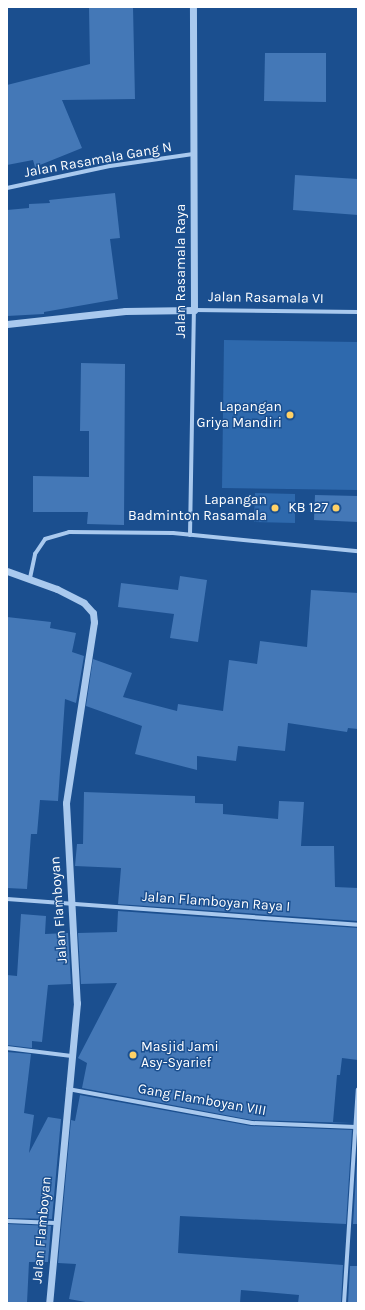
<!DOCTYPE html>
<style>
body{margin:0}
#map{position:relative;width:365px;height:1310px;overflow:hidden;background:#1b4f8f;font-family:Karla,sans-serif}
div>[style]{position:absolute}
.green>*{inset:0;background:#2e69ad}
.building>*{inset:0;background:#4478b7}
.minor>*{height:4px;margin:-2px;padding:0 2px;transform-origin:2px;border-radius:2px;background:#a9c9ee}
.tertiary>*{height:7px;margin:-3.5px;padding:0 3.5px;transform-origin:3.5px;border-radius:3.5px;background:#a9c9ee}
.dots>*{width:11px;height:11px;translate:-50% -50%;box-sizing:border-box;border:2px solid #1b4f8f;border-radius:50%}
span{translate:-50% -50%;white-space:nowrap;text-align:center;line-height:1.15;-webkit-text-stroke:3px #1b4f8f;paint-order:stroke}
.street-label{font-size:14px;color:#fff}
.poi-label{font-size:14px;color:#fff}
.right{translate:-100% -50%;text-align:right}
.left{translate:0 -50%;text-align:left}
.frame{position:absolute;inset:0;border:8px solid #fff;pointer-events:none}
</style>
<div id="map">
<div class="green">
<div style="clip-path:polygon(224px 340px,358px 342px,358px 490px,222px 488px)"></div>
<div style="clip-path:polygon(255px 493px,295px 494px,295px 523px,254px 522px)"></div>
</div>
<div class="building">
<div style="clip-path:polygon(89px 7px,133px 7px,135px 99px,62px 100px,82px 148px,35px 167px,33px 160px,7px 165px,7px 85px,90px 64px)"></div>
<div style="clip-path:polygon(265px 53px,326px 53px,326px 102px,264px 101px)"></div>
<div style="clip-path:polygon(295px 175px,358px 179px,358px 215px,293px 210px)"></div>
<div style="clip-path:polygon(115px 193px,120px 238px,110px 239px,118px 299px,44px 312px,44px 314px,7px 316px,7px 210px,29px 208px,29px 204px,50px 203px,49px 200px)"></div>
<div style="clip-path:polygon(81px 363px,125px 364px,124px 525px,87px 524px,88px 512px,33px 512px,33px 476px,89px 477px,89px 431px,80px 431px)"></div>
<div style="clip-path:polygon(315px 495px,358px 496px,358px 522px,314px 520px)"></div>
<div style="clip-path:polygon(180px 576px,207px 580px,198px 642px,170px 638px,174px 614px,118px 607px,121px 583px,178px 590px)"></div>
<div style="clip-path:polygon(311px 590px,358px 593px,358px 729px,348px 728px,347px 732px,288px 723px,285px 751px,238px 746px,236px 761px,197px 756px,197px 770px,135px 754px,142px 726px,86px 706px,93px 659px,132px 673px,123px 697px,177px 711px,178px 704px,223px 711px,229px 660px,257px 664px,260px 641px,307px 647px)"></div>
<div style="clip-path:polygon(7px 617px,51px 622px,50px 628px,76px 633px,72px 652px,84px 656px,76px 703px,65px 699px,58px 801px,40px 800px,37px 834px,31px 834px,27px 889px,7px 888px)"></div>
<div style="clip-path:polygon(84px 792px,195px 796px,195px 803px,223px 804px,223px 814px,278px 819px,279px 801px,304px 802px,301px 846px,334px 846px,335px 887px,358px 888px,358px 921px,118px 904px,121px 868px,75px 866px,77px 844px,83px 844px)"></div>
<div style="clip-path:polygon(118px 911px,358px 928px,358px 1060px,342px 1058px,340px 1075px,337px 1075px,333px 1122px,352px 1123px,252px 1120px,82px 1088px,87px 1063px,78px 1058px,117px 983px,81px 984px,78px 933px,117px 932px)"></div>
<div style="clip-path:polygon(21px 914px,46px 916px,45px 934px,68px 933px,71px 984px,48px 985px,42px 1042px,32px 1041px,32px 1048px,7px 1045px,7px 975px,17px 976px)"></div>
<div style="clip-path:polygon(7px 1052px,31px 1054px,24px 1113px,34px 1115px,29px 1153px,48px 1117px,61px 1119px,52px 1219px,7px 1218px)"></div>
<div style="clip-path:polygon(80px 1095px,251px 1126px,352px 1130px,346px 1224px,180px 1216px,178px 1253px,343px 1265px,341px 1303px,298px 1303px,299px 1295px,241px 1290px,240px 1303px,91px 1303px,69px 1299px,76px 1264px,58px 1263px,71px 1120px,75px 1121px)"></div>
<div style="clip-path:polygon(358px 1143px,358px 1224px,353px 1224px)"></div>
<div style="clip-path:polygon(7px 1224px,51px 1226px,48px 1262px,29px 1262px,27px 1303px,7px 1303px)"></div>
<div style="clip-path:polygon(350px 1266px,358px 1266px,358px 1303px,348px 1303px)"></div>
</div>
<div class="minor">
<div style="left:7px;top:188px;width:105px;rotate:-12.1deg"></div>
<div style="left:110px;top:166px;width:84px;rotate:-8.2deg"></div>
<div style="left:190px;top:535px;width:225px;rotate:-89deg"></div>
<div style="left:194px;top:310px;width:164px;rotate:0.7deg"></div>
<div style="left:30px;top:578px;width:25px;rotate:-78deg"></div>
<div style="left:35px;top:554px;width:18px;rotate:-56deg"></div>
<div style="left:45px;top:539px;width:25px;rotate:-16deg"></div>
<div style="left:69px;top:532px;width:104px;rotate:0.6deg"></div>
<div style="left:173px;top:533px;width:186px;rotate:5.6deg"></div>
<div style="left:7px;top:899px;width:352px;rotate:4.2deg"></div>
<div style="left:7px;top:1048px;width:65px;rotate:7deg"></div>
<div style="left:68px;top:1089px;width:187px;rotate:10.5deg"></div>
<div style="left:252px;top:1123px;width:104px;rotate:2.2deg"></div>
<div style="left:7px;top:1221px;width:48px;rotate:2.4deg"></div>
<div style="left:344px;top:1303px;width:214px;rotate:-86.3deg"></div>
</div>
<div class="tertiary">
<div style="left:7px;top:324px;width:119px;rotate:-6.3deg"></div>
<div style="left:125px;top:311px;width:69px;rotate:-0.8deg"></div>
<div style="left:194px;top:310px;width:303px;rotate:-90.2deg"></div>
<div style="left:7px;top:571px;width:53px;rotate:19.8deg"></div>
<div style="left:57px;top:589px;width:30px;rotate:27deg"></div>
<div style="left:84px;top:603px;width:13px;rotate:48deg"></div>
<div style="left:93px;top:613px;width:9px;rotate:84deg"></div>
<div style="left:94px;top:622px;width:183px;rotate:98.8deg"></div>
<div style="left:66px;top:803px;width:200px;rotate:86.9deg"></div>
<div style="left:77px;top:1003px;width:301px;rotate:95.3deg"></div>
</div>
<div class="dots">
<div style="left:290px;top:415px;background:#ffd166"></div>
<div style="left:275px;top:508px;background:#ffd166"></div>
<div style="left:336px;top:508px;background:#ffd166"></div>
<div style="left:133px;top:1055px;background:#ffd166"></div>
</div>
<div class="street-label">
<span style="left:98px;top:160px;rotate:-10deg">Jalan Rasamala Gang N</span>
<span style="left:181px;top:271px;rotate:-90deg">Jalan Rasamala Raya</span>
<span style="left:266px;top:298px;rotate:1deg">Jalan Rasamala VI</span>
<span style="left:216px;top:902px;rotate:4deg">Jalan Flamboyan Raya I</span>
<span style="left:59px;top:910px;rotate:-94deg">Jalan Flamboyan</span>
<span style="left:202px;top:1100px;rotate:10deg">Gang Flamboyan VIII</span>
<span style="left:42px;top:1230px;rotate:-85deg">Jalan Flamboyan</span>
</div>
<div class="poi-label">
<span class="right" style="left:282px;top:415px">Lapangan<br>Griya Mandiri</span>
<span class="right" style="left:267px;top:508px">Lapangan<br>Badminton Rasamala</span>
<span class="right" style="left:328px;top:508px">KB 127</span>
<span class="left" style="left:141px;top:1055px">Masjid Jami<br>Asy-Syarief</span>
</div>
<div class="frame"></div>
</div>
